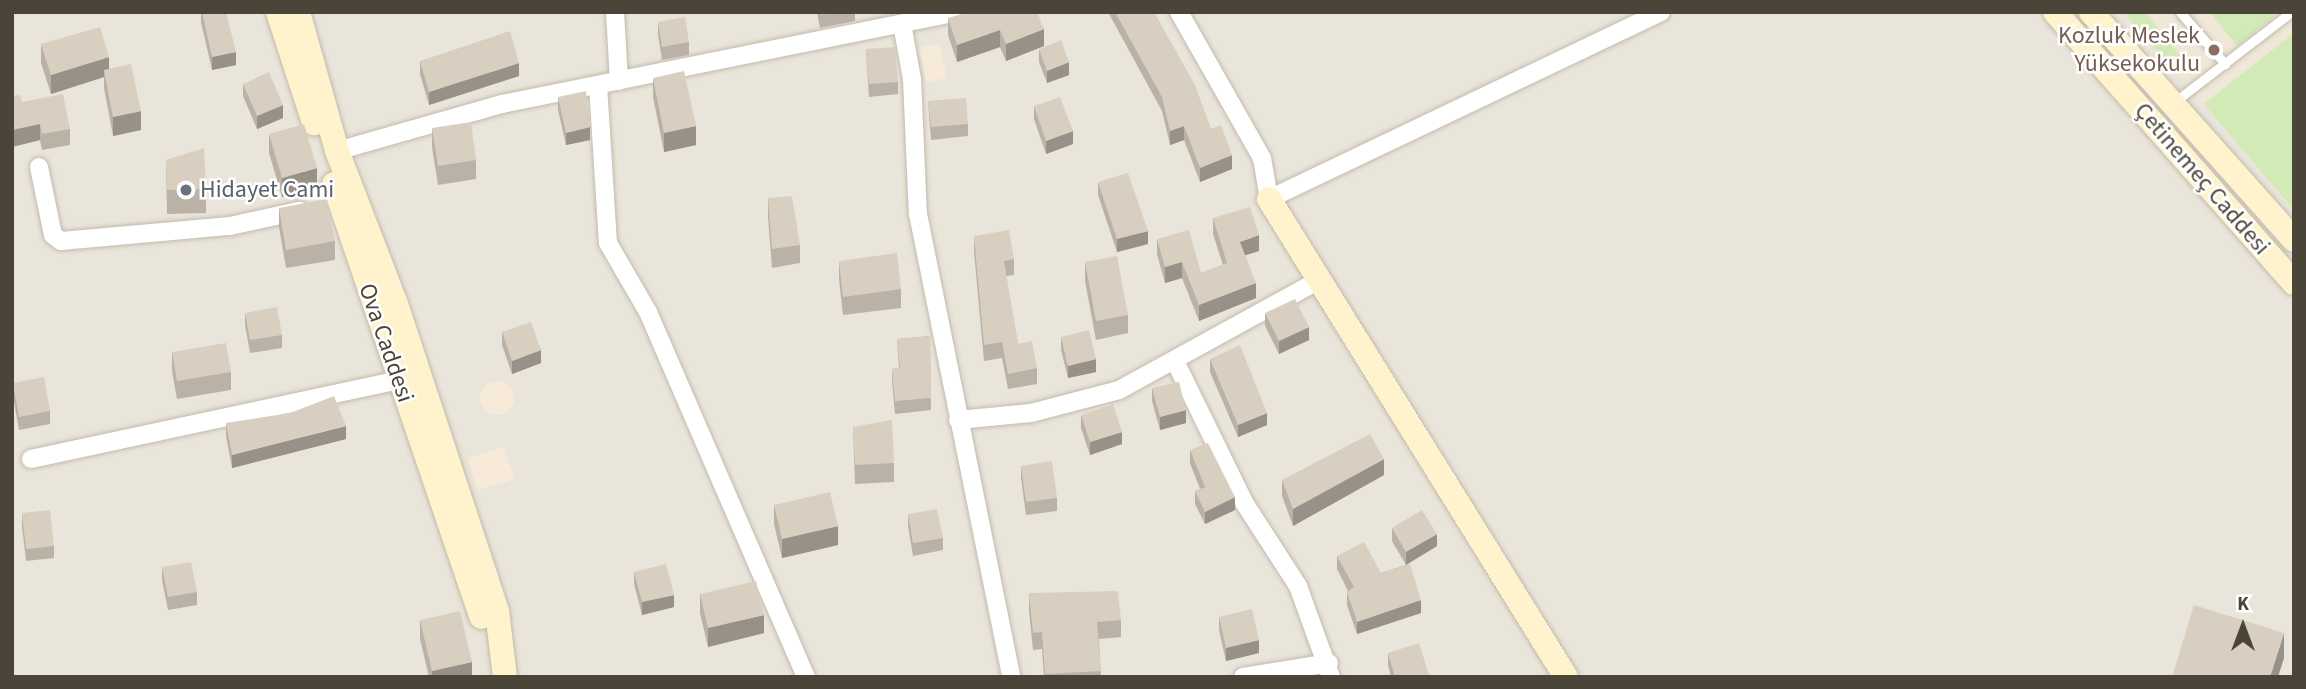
<!DOCTYPE html>
<meta charset="utf-8">
<style>
body{margin:0}
#map{position:relative;width:2306px;height:689px;overflow:hidden;background:#f6f3ec;font-family:"Source Sans 3",sans-serif}
div>[style]{position:absolute}
.residential>*{inset:0;background:#eae5da}
.commercial>*{inset:0;background:#f7ead8}
.round{border-radius:50%}
.education>*{inset:0;background:#efe8d6}
.green>*{inset:0;background:#d2eab5}
.roads{filter:drop-shadow(0 0 2px #c2bbae) drop-shadow(0 0 2px #c2bbae)}
.lane>*{height:9px;margin:-4.5px;padding:0 4.5px;transform-origin:4.5px;border-radius:4.5px;background:#fff}
.street>*{height:18px;margin:-9px;padding:0 9px;transform-origin:9px;border-radius:9px;background:#fff}
.secondary>*{height:24px;margin:-12px;padding:0 12px;transform-origin:12px;border-radius:12px;background:#fff3cd}
.wall>*{inset:0;background:#bab2a6}
.shaded-wall>*{inset:0;background:#979187}
.building>*{inset:0;background:#d8cfc1}
.dots>*{width:19px;height:19px;translate:-50% -50%;box-sizing:border-box;border:4px solid #fff;border-radius:50%}
span{translate:-50% -50%;white-space:nowrap;text-align:center;line-height:1.15;-webkit-text-stroke:5px #fff;paint-order:stroke}
.education-label{font-size:24px;color:#785e54}
.right{translate:-100% -50%;text-align:right}
.street-label{font-size:24px;color:#4b4439}
.worship-label{font-size:24px;color:#5b616d}
.left{translate:0 -50%;text-align:left}
.frame{position:absolute;inset:0;border:14px solid #4b4439;pointer-events:none}
.north{position:absolute;left:2208px;top:591px;width:70px;height:70px;-webkit-text-stroke:5px #fff;paint-order:stroke;rotate:0deg;font-size:19px;font-weight:700;line-height:28px;text-align:center;color:#4b4439}
.north::after{content:'';display:block;margin:auto;width:24px;height:32px;background:#4b4439;clip-path:polygon(50% 0,100% 100%,50% 72%,0 100%)}
</style>
<div id="map">
<div class="residential">
<div style="clip-path:polygon(12px 12px,2294px 12px,2294px 677px,12px 677px)"></div>
</div>
<div class="commercial">
<div style="clip-path:polygon(939px 44px,947px 78px,926px 82px,919px 48px)"></div>
<div class="round" style="left:480px;top:381px;width:34px;height:34px"></div>
<div style="clip-path:polygon(504px 447px,515px 479px,478px 490px,468px 458px)"></div>
</div>
<div class="education">
<div style="clip-path:polygon(2124px 12px,2294px 12px,2294px 33px,2204px 104px)"></div>
</div>
<div class="green">
<div style="clip-path:polygon(2124px 12px,2145px 12px,2181px 57px,2172px 68px)"></div>
<div style="clip-path:polygon(2210px 12px,2273px 12px,2276px 15px,2237px 46px)"></div>
<div style="clip-path:polygon(2294px 33px,2294px 210px,2204px 104px)"></div>
</div>
<div class="roads">
<div class="lane">
<div style="left:2180px;top:12px;width:69px;rotate:49.1deg"></div>
<div style="left:2173px;top:103px;width:149px;rotate:-37.6deg"></div>
</div>
<div class="street">
<div style="left:615px;top:12px;width:69px;rotate:86.7deg"></div>
<div style="left:1179px;top:12px;width:168px;rotate:60.4deg"></div>
<div style="left:1262px;top:158px;width:42px;rotate:80.3deg"></div>
<div style="left:1269px;top:199px;width:434px;rotate:-25.5deg"></div>
<div style="left:902px;top:24px;width:56px;rotate:79.7deg"></div>
<div style="left:912px;top:79px;width:135px;rotate:87.5deg"></div>
<div style="left:918px;top:214px;width:472px;rotate:78.6deg"></div>
<div style="left:598px;top:85px;width:158px;rotate:86.4deg"></div>
<div style="left:608px;top:243px;width:80px;rotate:59.9deg"></div>
<div style="left:648px;top:312px;width:398px;rotate:66.6deg"></div>
<div style="left:337px;top:151px;width:172px;rotate:-15.9deg"></div>
<div style="left:502px;top:104px;width:464px;rotate:-11.4deg"></div>
<div style="left:39px;top:167px;width:69px;rotate:78.4deg"></div>
<div style="left:53px;top:235px;width:10px;rotate:37deg"></div>
<div style="left:61px;top:241px;width:170px;rotate:-5.1deg"></div>
<div style="left:230px;top:226px;width:71px;rotate:-12.3deg"></div>
<div style="left:1175px;top:361px;width:159px;rotate:63.9deg"></div>
<div style="left:1245px;top:504px;width:98px;rotate:57.1deg"></div>
<div style="left:1298px;top:586px;width:97px;rotate:70.1deg"></div>
<div style="left:958px;top:420px;width:73px;rotate:-5.5deg"></div>
<div style="left:1031px;top:413px;width:91px;rotate:-14.6deg"></div>
<div style="left:1119px;top:390px;width:226px;rotate:-28.8deg"></div>
<div style="left:31px;top:459px;width:376px;rotate:-12.1deg"></div>
<div style="left:1243px;top:677px;width:87px;rotate:-9.2deg"></div>
</div>
<div class="secondary">
<div style="left:278px;top:12px;width:117px;rotate:72deg"></div>
<div style="left:298px;top:12px;width:144px;rotate:74.3deg"></div>
<div style="left:337px;top:151px;width:164px;rotate:68.9deg"></div>
<div style="left:396px;top:304px;width:323px;rotate:71.8deg"></div>
<div style="left:497px;top:611px;width:66px;rotate:83.1deg"></div>
<div style="left:2055px;top:12px;width:361px;rotate:48.6deg"></div>
<div style="left:2091px;top:12px;width:305px;rotate:48.3deg"></div>
<div style="left:334px;top:184px;width:457px;rotate:71.2deg"></div>
<div style="left:1269px;top:199px;width:563px;rotate:58.15deg"></div>
</div>
</div>
<div class="wall">
<div style="clip-path:polygon(201px 12px,226px 12px,236px 65px,212px 70px,201px 22px)"></div>
<div style="clip-path:polygon(817px 12px,855px 12px,855px 21px,820px 28px)"></div>
<div style="clip-path:polygon(1108px 12px,1154px 12px,1211px 129px,1232px 169px,1200px 182px,1184px 140px,1170px 145px,1162px 111px)"></div>
<div style="clip-path:polygon(1011px 14px,1044px 46px,1006px 61px,1000px 47px,957px 62px,948px 35px,948px 18px)"></div>
<div style="clip-path:polygon(658px 22px,689px 42px,689px 55px,662px 60px,658px 35px)"></div>
<div style="clip-path:polygon(41px 44px,109px 69px,141px 130px,113px 136px,104px 88px,104px 77px,51px 94px,41px 63px)"></div>
<div style="clip-path:polygon(866px 49px,898px 82px,898px 94px,869px 97px)"></div>
<div style="clip-path:polygon(1039px 49px,1069px 75px,1047px 83px,1039px 62px)"></div>
<div style="clip-path:polygon(420px 61px,519px 76px,429px 105px,420px 74px)"></div>
<div style="clip-path:polygon(653px 78px,696px 145px,664px 152px,653px 97px)"></div>
<div style="clip-path:polygon(243px 84px,283px 118px,257px 129px,243px 96px)"></div>
<div style="clip-path:polygon(12px 96px,70px 129px,70px 145px,42px 150px,40px 140px,12px 147px)"></div>
<div style="clip-path:polygon(558px 97px,590px 140px,566px 145px,558px 110px)"></div>
<div style="clip-path:polygon(928px 101px,968px 124px,968px 136px,931px 140px)"></div>
<div style="clip-path:polygon(1034px 106px,1073px 144px,1046px 154px,1034px 119px)"></div>
<div style="clip-path:polygon(432px 128px,476px 160px,476px 179px,438px 185px,432px 147px)"></div>
<div style="clip-path:polygon(269px 134px,317px 187px,282px 197px,269px 153px)"></div>
<div style="clip-path:polygon(166px 160px,206px 189px,206px 213px,167px 214px)"></div>
<div style="clip-path:polygon(1098px 182px,1148px 244px,1117px 252px,1098px 195px)"></div>
<div style="clip-path:polygon(768px 198px,800px 245px,800px 263px,772px 268px,768px 217px)"></div>
<div style="clip-path:polygon(279px 208px,335px 241px,335px 260px,286px 268px,279px 227px)"></div>
<div style="clip-path:polygon(1213px 218px,1259px 251px,1245px 255px,1256px 298px,1199px 321px,1182px 278px,1165px 283px,1157px 254px,1157px 239px,1201px 273px,1223px 265px,1213px 234px)"></div>
<div style="clip-path:polygon(974px 236px,1014px 259px,1014px 275px,1006px 276px,1018px 344px,1037px 368px,1037px 384px,1008px 389px,1002px 358px,984px 361px,974px 252px)"></div>
<div style="clip-path:polygon(839px 261px,901px 289px,901px 308px,843px 315px,839px 279px)"></div>
<div style="clip-path:polygon(1085px 262px,1128px 315px,1128px 333px,1096px 340px,1085px 281px)"></div>
<div style="clip-path:polygon(245px 313px,282px 335px,282px 348px,250px 353px,245px 325px)"></div>
<div style="clip-path:polygon(1265px 313px,1309px 340px,1279px 354px,1265px 326px)"></div>
<div style="clip-path:polygon(502px 332px,541px 363px,512px 374px,502px 345px)"></div>
<div style="clip-path:polygon(930px 336px,931px 410px,895px 414px,892px 381px,892px 369px,899px 368px,897px 339px)"></div>
<div style="clip-path:polygon(1061px 337px,1096px 372px,1068px 378px,1061px 350px)"></div>
<div style="clip-path:polygon(172px 352px,231px 372px,231px 390px,177px 399px,172px 371px)"></div>
<div style="clip-path:polygon(1210px 359px,1267px 425px,1238px 437px,1210px 372px)"></div>
<div style="clip-path:polygon(13px 383px,50px 411px,50px 424px,19px 430px,13px 396px)"></div>
<div style="clip-path:polygon(1152px 388px,1186px 423px,1160px 430px,1152px 401px)"></div>
<div style="clip-path:polygon(1081px 415px,1122px 444px,1090px 455px,1081px 428px)"></div>
<div style="clip-path:polygon(226px 423px,346px 439px,232px 468px,226px 436px)"></div>
<div style="clip-path:polygon(853px 427px,894px 463px,894px 482px,855px 484px)"></div>
<div style="clip-path:polygon(1190px 450px,1235px 510px,1205px 524px,1195px 504px,1195px 491px,1200px 489px,1190px 463px)"></div>
<div style="clip-path:polygon(1021px 466px,1057px 498px,1057px 511px,1026px 515px,1021px 478px)"></div>
<div style="clip-path:polygon(1384px 475px,1293px 526px,1282px 496px,1282px 480px)"></div>
<div style="clip-path:polygon(774px 505px,838px 545px,782px 558px,774px 524px)"></div>
<div style="clip-path:polygon(22px 513px,54px 546px,54px 558px,26px 561px,22px 526px)"></div>
<div style="clip-path:polygon(908px 514px,943px 538px,943px 550px,913px 556px,908px 526px)"></div>
<div style="clip-path:polygon(1392px 528px,1437px 546px,1407px 564px,1421px 613px,1357px 634px,1347px 605px,1347px 592px,1348px 591px,1337px 569px,1337px 556px,1381px 573px,1406px 565px,1392px 541px)"></div>
<div style="clip-path:polygon(162px 567px,197px 592px,197px 605px,168px 610px,162px 580px)"></div>
<div style="clip-path:polygon(634px 572px,674px 607px,642px 615px,634px 584px)"></div>
<div style="clip-path:polygon(1029px 593px,1121px 620px,1121px 637px,1099px 639px,1101px 677px,1044px 677px,1042px 649px,1033px 650px,1029px 611px)"></div>
<div style="clip-path:polygon(700px 594px,764px 633px,708px 647px,700px 613px)"></div>
<div style="clip-path:polygon(1219px 617px,1259px 653px,1226px 661px,1219px 630px)"></div>
<div style="clip-path:polygon(420px 620px,472px 677px,429px 677px,420px 639px)"></div>
<div style="clip-path:polygon(1388px 653px,1429px 677px,1391px 677px,1388px 665px)"></div>
</div>
<div class="shaded-wall">
<div style="clip-path:polygon(1044px 29px,1044px 46px,1006px 61px,1006px 44px)"></div>
<div style="clip-path:polygon(1000px 30px,1000px 47px,957px 62px,957px 45px)"></div>
<div style="clip-path:polygon(236px 52px,236px 65px,212px 70px,212px 57px)"></div>
<div style="clip-path:polygon(109px 57px,109px 76px,104px 70px,104px 77px,51px 94px,51px 75px)"></div>
<div style="clip-path:polygon(1069px 62px,1069px 75px,1047px 83px,1047px 71px)"></div>
<div style="clip-path:polygon(519px 63px,519px 76px,429px 105px,429px 92px)"></div>
<div style="clip-path:polygon(283px 105px,283px 118px,257px 129px,257px 116px)"></div>
<div style="clip-path:polygon(141px 111px,141px 130px,113px 136px,113px 117px)"></div>
<div style="clip-path:polygon(40px 124px,40px 140px,12px 147px,12px 130px)"></div>
<div style="clip-path:polygon(696px 126px,696px 145px,664px 152px,664px 133px)"></div>
<div style="clip-path:polygon(1184px 126px,1184px 140px,1170px 145px,1170px 131px)"></div>
<div style="clip-path:polygon(590px 127px,590px 140px,566px 145px,566px 133px)"></div>
<div style="clip-path:polygon(1073px 131px,1073px 144px,1046px 154px,1046px 141px)"></div>
<div style="clip-path:polygon(1232px 155px,1232px 169px,1200px 182px,1200px 168px)"></div>
<div style="clip-path:polygon(317px 168px,317px 187px,282px 197px,282px 178px)"></div>
<div style="clip-path:polygon(1148px 231px,1148px 244px,1117px 252px,1117px 239px)"></div>
<div style="clip-path:polygon(1259px 235px,1259px 251px,1240px 257px,1240px 242px)"></div>
<div style="clip-path:polygon(1182px 262px,1182px 278px,1165px 283px,1165px 267px)"></div>
<div style="clip-path:polygon(1256px 283px,1256px 298px,1199px 321px,1199px 305px)"></div>
<div style="clip-path:polygon(1309px 327px,1309px 340px,1279px 354px,1279px 341px)"></div>
<div style="clip-path:polygon(541px 350px,541px 363px,512px 374px,512px 361px)"></div>
<div style="clip-path:polygon(1096px 359px,1096px 372px,1068px 378px,1068px 366px)"></div>
<div style="clip-path:polygon(1186px 410px,1186px 423px,1160px 430px,1160px 417px)"></div>
<div style="clip-path:polygon(1267px 413px,1267px 425px,1238px 437px,1238px 425px)"></div>
<div style="clip-path:polygon(346px 426px,346px 439px,232px 468px,232px 455px)"></div>
<div style="clip-path:polygon(1122px 432px,1122px 444px,1090px 455px,1090px 442px)"></div>
<div style="clip-path:polygon(1384px 459px,1384px 475px,1293px 526px,1293px 509px)"></div>
<div style="clip-path:polygon(1235px 497px,1235px 510px,1205px 524px,1205px 512px)"></div>
<div style="clip-path:polygon(838px 526px,838px 545px,782px 558px,782px 539px)"></div>
<div style="clip-path:polygon(1437px 534px,1437px 546px,1406px 565px,1406px 552px)"></div>
<div style="clip-path:polygon(674px 595px,674px 607px,642px 615px,642px 602px)"></div>
<div style="clip-path:polygon(1421px 600px,1421px 613px,1357px 634px,1357px 622px)"></div>
<div style="clip-path:polygon(764px 615px,764px 633px,708px 647px,708px 628px)"></div>
<div style="clip-path:polygon(2284px 633px,2284px 658px,2278px 677px,2270px 677px)"></div>
<div style="clip-path:polygon(1259px 640px,1259px 653px,1226px 661px,1226px 648px)"></div>
<div style="clip-path:polygon(472px 662px,472px 677px,432px 677px,432px 671px)"></div>
</div>
<div class="building">
<div style="clip-path:polygon(202px 12px,226px 12px,236px 52px,212px 57px)"></div>
<div style="clip-path:polygon(820px 12px,835px 12px,820px 15px)"></div>
<div style="clip-path:polygon(969px 12px,1010px 12px,1011px 14px,1015px 12px,1037px 12px,1044px 29px,1006px 44px,1000px 30px,957px 45px,948px 18px)"></div>
<div style="clip-path:polygon(1115px 12px,1154px 12px,1195px 85px,1211px 129px,1221px 125px,1232px 155px,1200px 168px,1184px 126px,1170px 131px,1162px 97px)"></div>
<div style="clip-path:polygon(685px 17px,689px 42px,662px 47px,658px 22px)"></div>
<div style="clip-path:polygon(100px 27px,109px 57px,51px 75px,41px 44px)"></div>
<div style="clip-path:polygon(510px 31px,519px 63px,429px 92px,420px 61px)"></div>
<div style="clip-path:polygon(1061px 40px,1069px 62px,1047px 71px,1039px 49px)"></div>
<div style="clip-path:polygon(895px 47px,898px 82px,869px 84px,866px 49px)"></div>
<div style="clip-path:polygon(131px 64px,141px 111px,113px 117px,104px 70px)"></div>
<div style="clip-path:polygon(684px 71px,696px 126px,664px 133px,653px 78px)"></div>
<div style="clip-path:polygon(269px 72px,283px 105px,257px 116px,243px 84px)"></div>
<div style="clip-path:polygon(586px 91px,590px 127px,566px 133px,558px 97px)"></div>
<div style="clip-path:polygon(63px 94px,70px 129px,42px 134px,40px 124px,12px 130px,12px 96px,20px 95px,22px 102px)"></div>
<div style="clip-path:polygon(1060px 97px,1073px 131px,1046px 141px,1034px 106px)"></div>
<div style="clip-path:polygon(966px 98px,968px 124px,931px 127px,928px 101px)"></div>
<div style="clip-path:polygon(471px 122px,476px 160px,438px 166px,432px 128px)"></div>
<div style="clip-path:polygon(304px 124px,317px 168px,282px 178px,269px 134px)"></div>
<div style="clip-path:polygon(204px 148px,206px 189px,167px 190px,166px 160px)"></div>
<div style="clip-path:polygon(1128px 173px,1148px 231px,1117px 239px,1098px 182px)"></div>
<div style="clip-path:polygon(792px 196px,800px 245px,772px 249px,768px 198px)"></div>
<div style="clip-path:polygon(327px 199px,335px 241px,286px 250px,279px 208px)"></div>
<div style="clip-path:polygon(1250px 207px,1259px 235px,1240px 242px,1256px 283px,1199px 305px,1182px 262px,1165px 267px,1157px 239px,1189px 230px,1201px 273px,1227px 263px,1213px 218px)"></div>
<div style="clip-path:polygon(1009px 230px,1014px 259px,1004px 261px,1018px 344px,1032px 341px,1037px 368px,1008px 374px,1002px 342px,984px 345px,974px 236px)"></div>
<div style="clip-path:polygon(897px 253px,901px 289px,843px 297px,839px 261px)"></div>
<div style="clip-path:polygon(1117px 256px,1128px 315px,1096px 321px,1085px 262px)"></div>
<div style="clip-path:polygon(1295px 299px,1309px 327px,1279px 341px,1265px 313px)"></div>
<div style="clip-path:polygon(277px 307px,282px 335px,250px 340px,245px 313px)"></div>
<div style="clip-path:polygon(531px 322px,541px 350px,512px 361px,502px 332px)"></div>
<div style="clip-path:polygon(1089px 330px,1096px 359px,1068px 366px,1061px 337px)"></div>
<div style="clip-path:polygon(930px 336px,931px 398px,895px 401px,892px 369px,900px 368px,897px 339px)"></div>
<div style="clip-path:polygon(226px 343px,231px 372px,177px 381px,172px 352px)"></div>
<div style="clip-path:polygon(1240px 345px,1267px 413px,1238px 425px,1210px 359px)"></div>
<div style="clip-path:polygon(44px 377px,50px 411px,19px 417px,13px 383px)"></div>
<div style="clip-path:polygon(1179px 382px,1186px 410px,1160px 417px,1152px 388px)"></div>
<div style="clip-path:polygon(334px 396px,346px 426px,232px 455px,226px 423px,290px 413px)"></div>
<div style="clip-path:polygon(1113px 404px,1122px 432px,1090px 442px,1081px 415px)"></div>
<div style="clip-path:polygon(892px 420px,894px 463px,855px 465px,853px 427px)"></div>
<div style="clip-path:polygon(1370px 434px,1384px 459px,1293px 509px,1282px 480px)"></div>
<div style="clip-path:polygon(1208px 443px,1235px 497px,1205px 512px,1195px 491px,1205px 487px,1190px 450px)"></div>
<div style="clip-path:polygon(1052px 461px,1057px 498px,1026px 502px,1021px 466px)"></div>
<div style="clip-path:polygon(830px 492px,838px 526px,782px 539px,774px 505px)"></div>
<div style="clip-path:polygon(937px 509px,943px 538px,913px 543px,908px 514px)"></div>
<div style="clip-path:polygon(50px 510px,54px 546px,26px 549px,22px 513px)"></div>
<div style="clip-path:polygon(1422px 510px,1437px 534px,1406px 552px,1392px 528px)"></div>
<div style="clip-path:polygon(1364px 542px,1381px 573px,1410px 564px,1421px 600px,1357px 622px,1347px 592px,1354px 587px,1337px 556px)"></div>
<div style="clip-path:polygon(191px 562px,197px 592px,168px 597px,162px 567px)"></div>
<div style="clip-path:polygon(666px 564px,674px 595px,642px 602px,634px 572px)"></div>
<div style="clip-path:polygon(756px 581px,764px 615px,708px 628px,700px 594px)"></div>
<div style="clip-path:polygon(1118px 591px,1121px 620px,1097px 622px,1101px 671px,1045px 674px,1042px 632px,1033px 633px,1029px 593px)"></div>
<div style="clip-path:polygon(2194px 605px,2284px 633px,2270px 677px,2172px 677px)"></div>
<div style="clip-path:polygon(1252px 609px,1259px 640px,1226px 648px,1219px 617px)"></div>
<div style="clip-path:polygon(460px 611px,472px 662px,432px 671px,420px 620px)"></div>
<div style="clip-path:polygon(1419px 643px,1429px 675px,1422px 677px,1395px 677px,1388px 653px)"></div>
</div>
<div class="dots">
<div style="left:2214px;top:50px;background:#8d6e63"></div>
<div style="left:186px;top:190px;background:#6b7280"></div>
</div>
<div class="education-label">
<span class="right" style="left:2200px;top:50px">Kozluk Meslek<br>Yüksekokulu</span>
</div>
<div class="street-label">
<span style="left:2202px;top:179px;rotate:49deg">Çetinemeç Caddesi</span>
<span style="left:386px;top:343px;rotate:71deg">Ova Caddesi</span>
</div>
<div class="worship-label">
<span class="left" style="left:200px;top:190px">Hidayet Cami</span>
</div>
<div class="frame"></div>
<div class="north">K</div>
</div>
